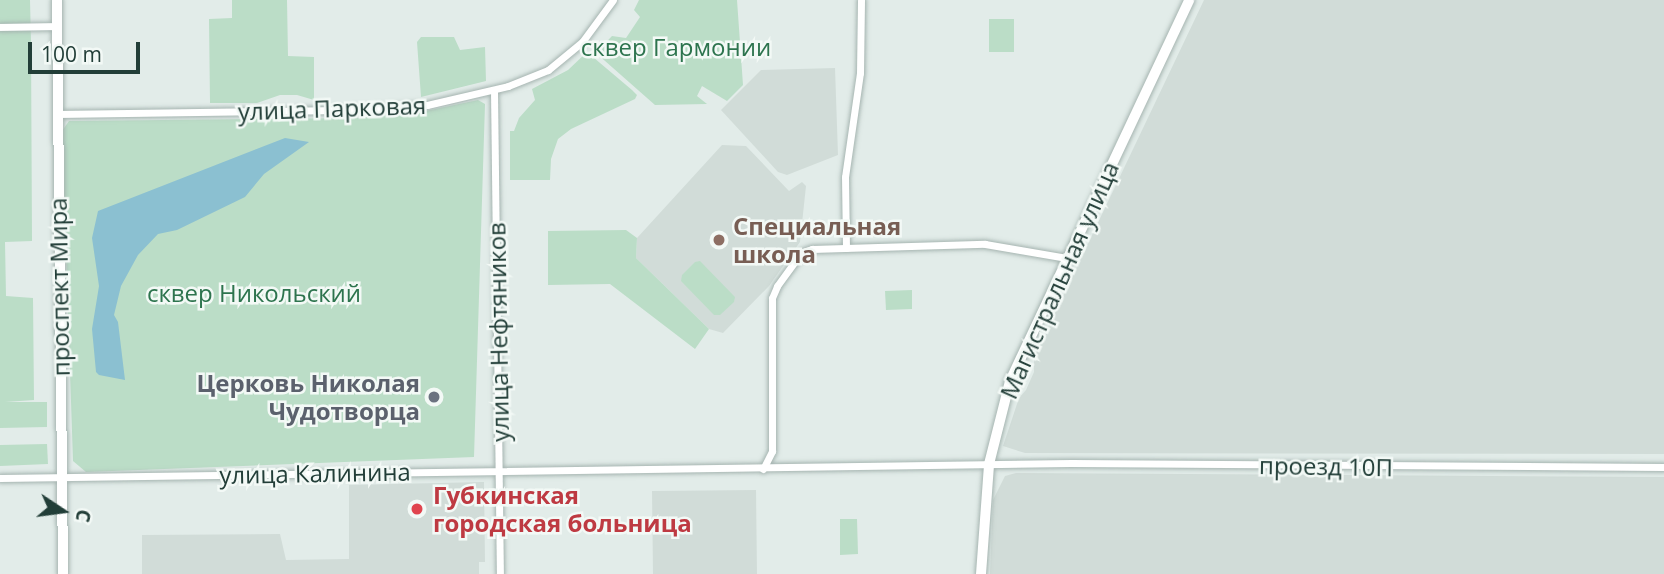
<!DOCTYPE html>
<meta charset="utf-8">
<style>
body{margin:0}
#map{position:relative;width:1664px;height:574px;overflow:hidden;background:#e2ece9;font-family:"Open Sans",sans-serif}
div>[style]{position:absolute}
.built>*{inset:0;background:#d1dcd8}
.green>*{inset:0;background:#bbddc7}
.water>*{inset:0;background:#8bc0d1}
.roads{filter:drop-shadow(0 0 2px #a5b4b0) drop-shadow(0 0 2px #a5b4b0)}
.minor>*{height:7px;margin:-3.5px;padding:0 3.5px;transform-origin:3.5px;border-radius:3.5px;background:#fff}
.secondary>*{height:10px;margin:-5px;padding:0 5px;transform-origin:5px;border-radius:5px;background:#fff}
.dots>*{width:19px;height:19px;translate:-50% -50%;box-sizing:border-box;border:4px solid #f3f9f6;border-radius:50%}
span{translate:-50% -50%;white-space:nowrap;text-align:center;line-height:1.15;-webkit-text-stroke:5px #f3f9f6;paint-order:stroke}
.park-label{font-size:24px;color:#2d744e}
.street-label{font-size:24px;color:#223e38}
.education-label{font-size:24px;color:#785e54;font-weight:700}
.left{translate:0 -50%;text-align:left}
.worship-label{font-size:24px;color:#5b616d;font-weight:700}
.right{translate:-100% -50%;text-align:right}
.health-label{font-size:24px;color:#be3a42;font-weight:700}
.north{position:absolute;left:28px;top:476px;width:70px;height:70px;-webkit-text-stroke:5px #f3f9f6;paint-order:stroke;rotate:103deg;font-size:19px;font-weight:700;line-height:28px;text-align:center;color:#223e38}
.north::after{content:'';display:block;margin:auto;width:24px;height:32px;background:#223e38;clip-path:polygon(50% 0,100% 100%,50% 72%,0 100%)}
.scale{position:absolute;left:28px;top:42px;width:112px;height:32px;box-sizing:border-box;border:4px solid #223e38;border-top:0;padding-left:9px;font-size:21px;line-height:24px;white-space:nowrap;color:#223e38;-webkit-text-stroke:5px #f3f9f6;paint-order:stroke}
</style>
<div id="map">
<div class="built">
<div style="clip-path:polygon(1204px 0,1664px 0,1664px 454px,1025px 453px,1003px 446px,1019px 398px,1026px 390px,1034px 372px,1034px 357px)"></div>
<div style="clip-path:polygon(835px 68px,838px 155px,787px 175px,778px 172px,721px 110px,761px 70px)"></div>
<div style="clip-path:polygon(722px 145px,746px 146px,789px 191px,802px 182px,806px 186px,800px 242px,769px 286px,723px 333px,709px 329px,636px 258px,637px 238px)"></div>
<div style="clip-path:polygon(1016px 473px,1664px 477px,1664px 574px,990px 574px,993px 500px,1005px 476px)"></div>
<div style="clip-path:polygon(484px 482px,485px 562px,479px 562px,479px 574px,142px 574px,142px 535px,280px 534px,286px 560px,349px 559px,349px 485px)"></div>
<div style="clip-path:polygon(756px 490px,757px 574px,653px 574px,652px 491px)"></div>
</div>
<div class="green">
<div style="clip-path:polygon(0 0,30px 0,31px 42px,32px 241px,5px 242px,6px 296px,33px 298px,34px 400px,5px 402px,47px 402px,47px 427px,0 428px)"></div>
<div style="clip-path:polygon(232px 0,287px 0,288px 56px,314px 57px,314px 100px,297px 95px,280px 95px,257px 103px,210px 103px,209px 19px,232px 18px)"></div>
<div style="clip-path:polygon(639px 0,737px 0,743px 85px,727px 101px,702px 86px,697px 96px,707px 104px,655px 105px,596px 53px,612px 36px,626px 38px,640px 17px,634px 10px)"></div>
<div style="clip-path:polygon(989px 19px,1014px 19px,1014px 52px,989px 52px)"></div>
<div style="clip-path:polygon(421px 37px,454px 37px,460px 50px,485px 47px,486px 81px,421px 97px,417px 42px)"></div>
<div style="clip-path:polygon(587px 52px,632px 90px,637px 95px,635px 99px,571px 129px,558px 139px,551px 159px,550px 180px,510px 180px,510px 131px,514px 131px,519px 118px,535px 100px,532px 89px,568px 70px)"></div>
<div style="clip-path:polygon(478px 100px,485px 104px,474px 457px,86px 472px,73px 461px,62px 131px,69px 121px,355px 118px,416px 113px)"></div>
<div style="clip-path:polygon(626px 230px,637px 238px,636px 258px,709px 329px,695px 349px,610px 284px,548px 285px,548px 231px)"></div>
<div style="clip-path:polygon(700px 261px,735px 297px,734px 302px,720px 315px,714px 315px,681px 281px,682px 275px,695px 262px)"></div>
<div style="clip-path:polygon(912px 290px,912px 309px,886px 310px,885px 291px)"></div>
<div style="clip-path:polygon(47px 444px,48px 464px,0 466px,0 445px)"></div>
<div style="clip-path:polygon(840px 519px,857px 519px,858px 554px,840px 555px)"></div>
</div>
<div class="water">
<div style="clip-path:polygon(285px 138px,309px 142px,264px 174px,245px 197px,177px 230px,158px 234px,138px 255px,121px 286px,114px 315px,118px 322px,125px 380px,99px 375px,96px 372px,92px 329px,99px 286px,92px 238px,98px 211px)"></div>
</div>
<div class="roads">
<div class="minor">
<div style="left:0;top:27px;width:57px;rotate:-1deg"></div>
<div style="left:494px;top:90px;width:484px;rotate:89.3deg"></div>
<div style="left:57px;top:114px;width:301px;rotate:-0.8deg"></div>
<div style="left:358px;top:110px;width:69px;rotate:-4.1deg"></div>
<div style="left:427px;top:105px;width:83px;rotate:-13.2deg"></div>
<div style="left:508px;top:86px;width:43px;rotate:-21.8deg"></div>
<div style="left:548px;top:70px;width:44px;rotate:-39.5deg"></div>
<div style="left:582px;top:42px;width:52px;rotate:-53.6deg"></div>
<div style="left:846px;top:248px;width:71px;rotate:-90.8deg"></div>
<div style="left:845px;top:177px;width:105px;rotate:-81.8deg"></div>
<div style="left:860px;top:73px;width:73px;rotate:-89.2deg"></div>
<div style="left:763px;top:469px;width:20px;rotate:-63deg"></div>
<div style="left:772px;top:451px;width:153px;rotate:-90deg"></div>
<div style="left:772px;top:298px;width:13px;rotate:-67deg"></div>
<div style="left:777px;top:286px;width:41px;rotate:-54deg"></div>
<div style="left:801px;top:253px;width:12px;rotate:-20deg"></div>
<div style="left:812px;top:249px;width:173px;rotate:-1.7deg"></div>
<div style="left:985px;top:244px;width:83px;rotate:9.7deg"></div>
<div style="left:0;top:478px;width:1071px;rotate:-0.8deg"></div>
<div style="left:1071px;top:463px;width:593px;rotate:0.39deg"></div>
</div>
<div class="secondary">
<div style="left:57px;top:0;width:574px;rotate:89.4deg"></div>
<div style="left:981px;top:574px;width:110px;rotate:-85.8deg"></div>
<div style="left:989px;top:464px;width:86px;rotate:-75.8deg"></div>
<div style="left:1010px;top:381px;width:421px;rotate:-64.8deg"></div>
</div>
</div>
<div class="dots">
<div style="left:719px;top:240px;background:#8d6e63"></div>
<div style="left:434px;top:397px;background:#6b7280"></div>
<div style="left:417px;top:509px;background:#e0444e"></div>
</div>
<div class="park-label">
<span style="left:676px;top:47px">сквер Гармонии</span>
<span style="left:254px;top:293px">сквер Никольский</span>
</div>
<div class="street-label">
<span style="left:332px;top:108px;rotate:-2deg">улица Парковая</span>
<span style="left:1059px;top:280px;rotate:-66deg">Магистральная улица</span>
<span style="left:59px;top:287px;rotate:-91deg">проспект Мира</span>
<span style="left:498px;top:332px;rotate:-91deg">улица Нефтяников</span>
<span style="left:1326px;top:466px;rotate:1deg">проезд 10П</span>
<span style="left:315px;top:473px;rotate:-1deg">улица Калинина</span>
</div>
<div class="education-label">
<span class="left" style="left:733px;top:240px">Специальная<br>школа</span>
</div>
<div class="worship-label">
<span class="right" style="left:420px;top:397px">Церковь Николая<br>Чудотворца</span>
</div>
<div class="health-label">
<span class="left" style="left:433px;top:509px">Губкинская<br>городская больница</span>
</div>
<div class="north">С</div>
<div class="scale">100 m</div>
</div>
